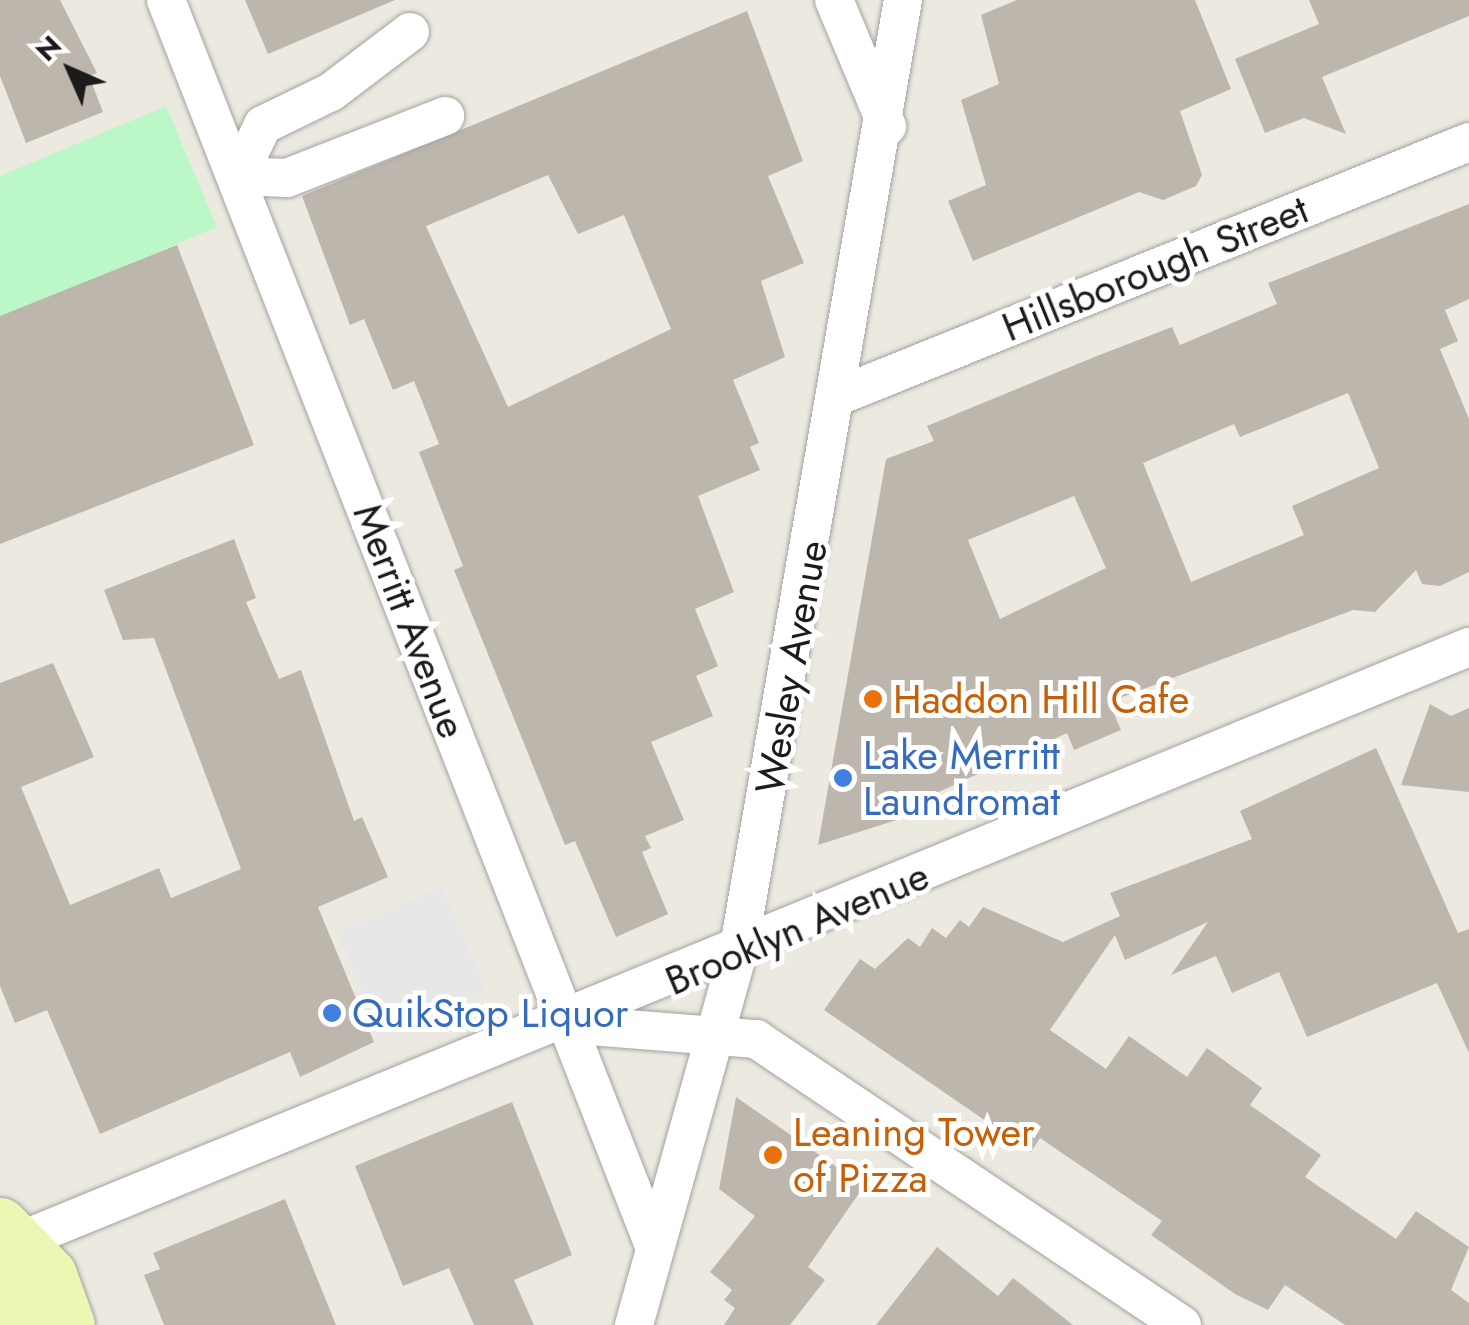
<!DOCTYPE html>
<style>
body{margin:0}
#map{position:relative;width:1469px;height:1325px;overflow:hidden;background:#eceae0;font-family:Jost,sans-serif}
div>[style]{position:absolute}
.park>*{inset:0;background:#bcf7c8}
.parking>*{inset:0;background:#e7e7e7}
.building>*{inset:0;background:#bcb6ad}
.roads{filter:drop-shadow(0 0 2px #a2a2a2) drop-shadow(0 0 2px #a2a2a2)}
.street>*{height:38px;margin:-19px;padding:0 19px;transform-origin:19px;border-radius:19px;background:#fff}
.secondary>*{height:55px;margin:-27.5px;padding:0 27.5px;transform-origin:27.5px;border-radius:27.5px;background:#ebf7b3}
.dots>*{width:28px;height:28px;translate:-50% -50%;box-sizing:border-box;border:5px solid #fff;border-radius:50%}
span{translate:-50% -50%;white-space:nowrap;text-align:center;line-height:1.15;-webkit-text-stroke:10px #fff;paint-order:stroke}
.street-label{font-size:40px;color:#1b1b1b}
.food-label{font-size:40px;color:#c56008}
.left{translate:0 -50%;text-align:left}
.shop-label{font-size:40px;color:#366cbe}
.north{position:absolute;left:20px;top:20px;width:100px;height:100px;-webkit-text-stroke:8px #fff;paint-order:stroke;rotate:315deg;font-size:28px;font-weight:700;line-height:40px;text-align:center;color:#1b1b1b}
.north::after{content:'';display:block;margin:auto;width:35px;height:45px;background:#1b1b1b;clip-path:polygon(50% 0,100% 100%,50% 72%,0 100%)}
</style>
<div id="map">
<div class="park">
<div style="clip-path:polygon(166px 106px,217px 227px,0 319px,0 176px)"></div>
</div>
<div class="parking">
<div style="clip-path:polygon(442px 886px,487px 990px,383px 1036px,337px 932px)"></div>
</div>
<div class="building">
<div style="clip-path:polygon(0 0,60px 0,97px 73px,89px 76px,103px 112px,26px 143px,0 76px)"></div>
<div style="clip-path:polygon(245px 0,395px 0,268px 54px)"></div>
<div style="clip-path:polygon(1017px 0,1195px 0,1231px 89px,1180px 111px,1202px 175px,1196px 186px,1163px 200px,1139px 192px,973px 261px,948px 201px,986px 185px,961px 100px,999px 84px,981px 15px)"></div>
<div style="clip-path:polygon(1309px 0,1469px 0,1469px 16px,1322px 77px,1346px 134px,1304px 118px,1265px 133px,1235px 59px,1319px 24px)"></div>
<div style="clip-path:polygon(evenodd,747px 11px,803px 161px,768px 176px,804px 263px,761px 281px,785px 357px,733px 380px,759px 443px,750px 447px,760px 470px,698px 496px,734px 592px,695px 609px,718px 666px,696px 676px,713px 716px,651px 742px,684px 820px,645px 836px,651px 848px,642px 852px,668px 914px,616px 937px,575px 841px,565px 845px,454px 570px,463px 566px,419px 452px,439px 444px,414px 381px,393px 390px,364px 319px,350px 325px,302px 196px,747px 11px,548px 175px,578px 234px,624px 215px,671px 329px,508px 407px,426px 226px,548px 175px)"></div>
<div style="clip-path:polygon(evenodd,1469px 204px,1469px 299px,1445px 310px,1458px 341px,1440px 349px,1469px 419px,1469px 572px,1440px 586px,1422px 584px,1416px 570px,1375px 612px,1353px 610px,1109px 702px,1121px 730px,1074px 750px,1067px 733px,906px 807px,909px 816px,818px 845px,886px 459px,934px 441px,927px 426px,1097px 356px,1172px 327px,1180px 345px,1277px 304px,1268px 283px,1469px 204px,1348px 393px,1379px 468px,1292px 506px,1304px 535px,1191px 582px,1143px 463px,1234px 424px,1240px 437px,1348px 393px,1469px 204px,1074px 496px,1106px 568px,1000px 619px,968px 540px,1074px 496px)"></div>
<div style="clip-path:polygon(177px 245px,254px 445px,0 544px,0 316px)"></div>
<div style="clip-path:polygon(234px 539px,256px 598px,246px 602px,279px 679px,301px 670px,354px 821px,362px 817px,388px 877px,318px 907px,374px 1042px,300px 1077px,290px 1052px,100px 1134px,47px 1010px,15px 1023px,0 986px,0 683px,53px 663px,94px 757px,21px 787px,70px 905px,159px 868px,171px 898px,241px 869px,154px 638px,123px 640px,104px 590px)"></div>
<div style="clip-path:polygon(1430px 704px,1451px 716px,1469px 708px,1469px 792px,1401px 785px)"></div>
<div style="clip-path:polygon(1376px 748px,1458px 933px,1469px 929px,1469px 1053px,1437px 983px,1307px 1037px,1279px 972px,1232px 993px,1216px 956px,1171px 975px,1208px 922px,1125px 960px,1115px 935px,1050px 1030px,1106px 1069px,1129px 1036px,1187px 1077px,1207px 1048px,1262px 1088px,1250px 1105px,1321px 1155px,1305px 1177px,1396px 1239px,1416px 1211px,1469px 1247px,1451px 1290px,1469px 1303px,1469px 1325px,1345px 1325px,1285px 1285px,1268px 1310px,1235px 1294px,1151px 1235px,1162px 1221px,1040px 1138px,1031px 1152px,824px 1010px,860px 959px,875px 969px,908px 938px,920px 947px,932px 928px,946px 938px,960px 920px,969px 927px,983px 907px,1063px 942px,1120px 916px,1110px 893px,1252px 839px,1240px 811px)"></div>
<div style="clip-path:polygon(736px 1097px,864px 1186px,808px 1267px,825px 1280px,790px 1325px,724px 1325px,735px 1308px,724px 1300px,732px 1290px,710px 1272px,755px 1216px,719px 1189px)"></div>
<div style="clip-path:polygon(512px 1102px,572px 1255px,514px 1280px,534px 1325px,474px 1325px,449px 1268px,403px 1286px,355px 1166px)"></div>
<div style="clip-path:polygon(285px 1199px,336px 1325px,164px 1325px,144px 1275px,160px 1269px,153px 1253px)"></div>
<div style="clip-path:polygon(937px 1247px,998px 1296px,1013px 1278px,1073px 1325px,876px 1325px)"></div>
</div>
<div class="roads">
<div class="street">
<div style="left:166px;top:0;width:1335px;rotate:68.61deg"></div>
<div style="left:834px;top:0;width:137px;rotate:67.2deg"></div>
<div style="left:410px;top:32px;width:99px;rotate:142.8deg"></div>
<div style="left:331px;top:92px;width:76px;rotate:154.1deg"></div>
<div style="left:263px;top:125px;width:57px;rotate:116.1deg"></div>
<div style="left:238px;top:176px;width:49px;rotate:2.3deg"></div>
<div style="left:287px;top:178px;width:170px;rotate:-21.4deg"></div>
<div style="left:841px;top:395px;width:677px;rotate:-21.94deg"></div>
<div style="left:577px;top:1025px;width:180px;rotate:4.5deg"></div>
<div style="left:756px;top:1039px;width:513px;rotate:33.88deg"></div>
<div style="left:10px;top:1245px;width:1577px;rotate:-22.29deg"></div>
<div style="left:634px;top:1325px;width:386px;rotate:-74.4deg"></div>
<div style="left:738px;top:953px;width:967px;rotate:-80.18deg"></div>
</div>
<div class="secondary">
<div style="left:0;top:1225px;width:70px;rotate:45.6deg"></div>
<div style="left:49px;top:1275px;width:53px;rotate:70.2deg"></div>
<div style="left:10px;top:1245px;width:46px;rotate:90deg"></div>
<div style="left:10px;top:1291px;width:38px;rotate:62deg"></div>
</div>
</div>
<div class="dots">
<div style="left:873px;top:699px;background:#e8710a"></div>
<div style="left:843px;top:778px;background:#3f7fe0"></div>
<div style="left:332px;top:1013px;background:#3f7fe0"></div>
<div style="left:773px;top:1155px;background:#e8710a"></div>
</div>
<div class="street-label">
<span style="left:1155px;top:268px;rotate:-22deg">Hillsborough Street</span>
<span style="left:410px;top:621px;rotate:69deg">Merritt Avenue</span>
<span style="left:791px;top:667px;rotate:-80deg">Wesley Avenue</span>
<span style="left:797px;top:928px;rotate:-23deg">Brooklyn Avenue</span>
</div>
<div class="food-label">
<span class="left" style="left:893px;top:699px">Haddon Hill Cafe</span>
<span class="left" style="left:793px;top:1155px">Leaning Tower<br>of Pizza</span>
</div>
<div class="shop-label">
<span class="left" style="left:863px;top:778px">Lake Merritt<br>Laundromat</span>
<span class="left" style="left:352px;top:1013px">QuikStop Liquor</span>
</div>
<div class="north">N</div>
</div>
